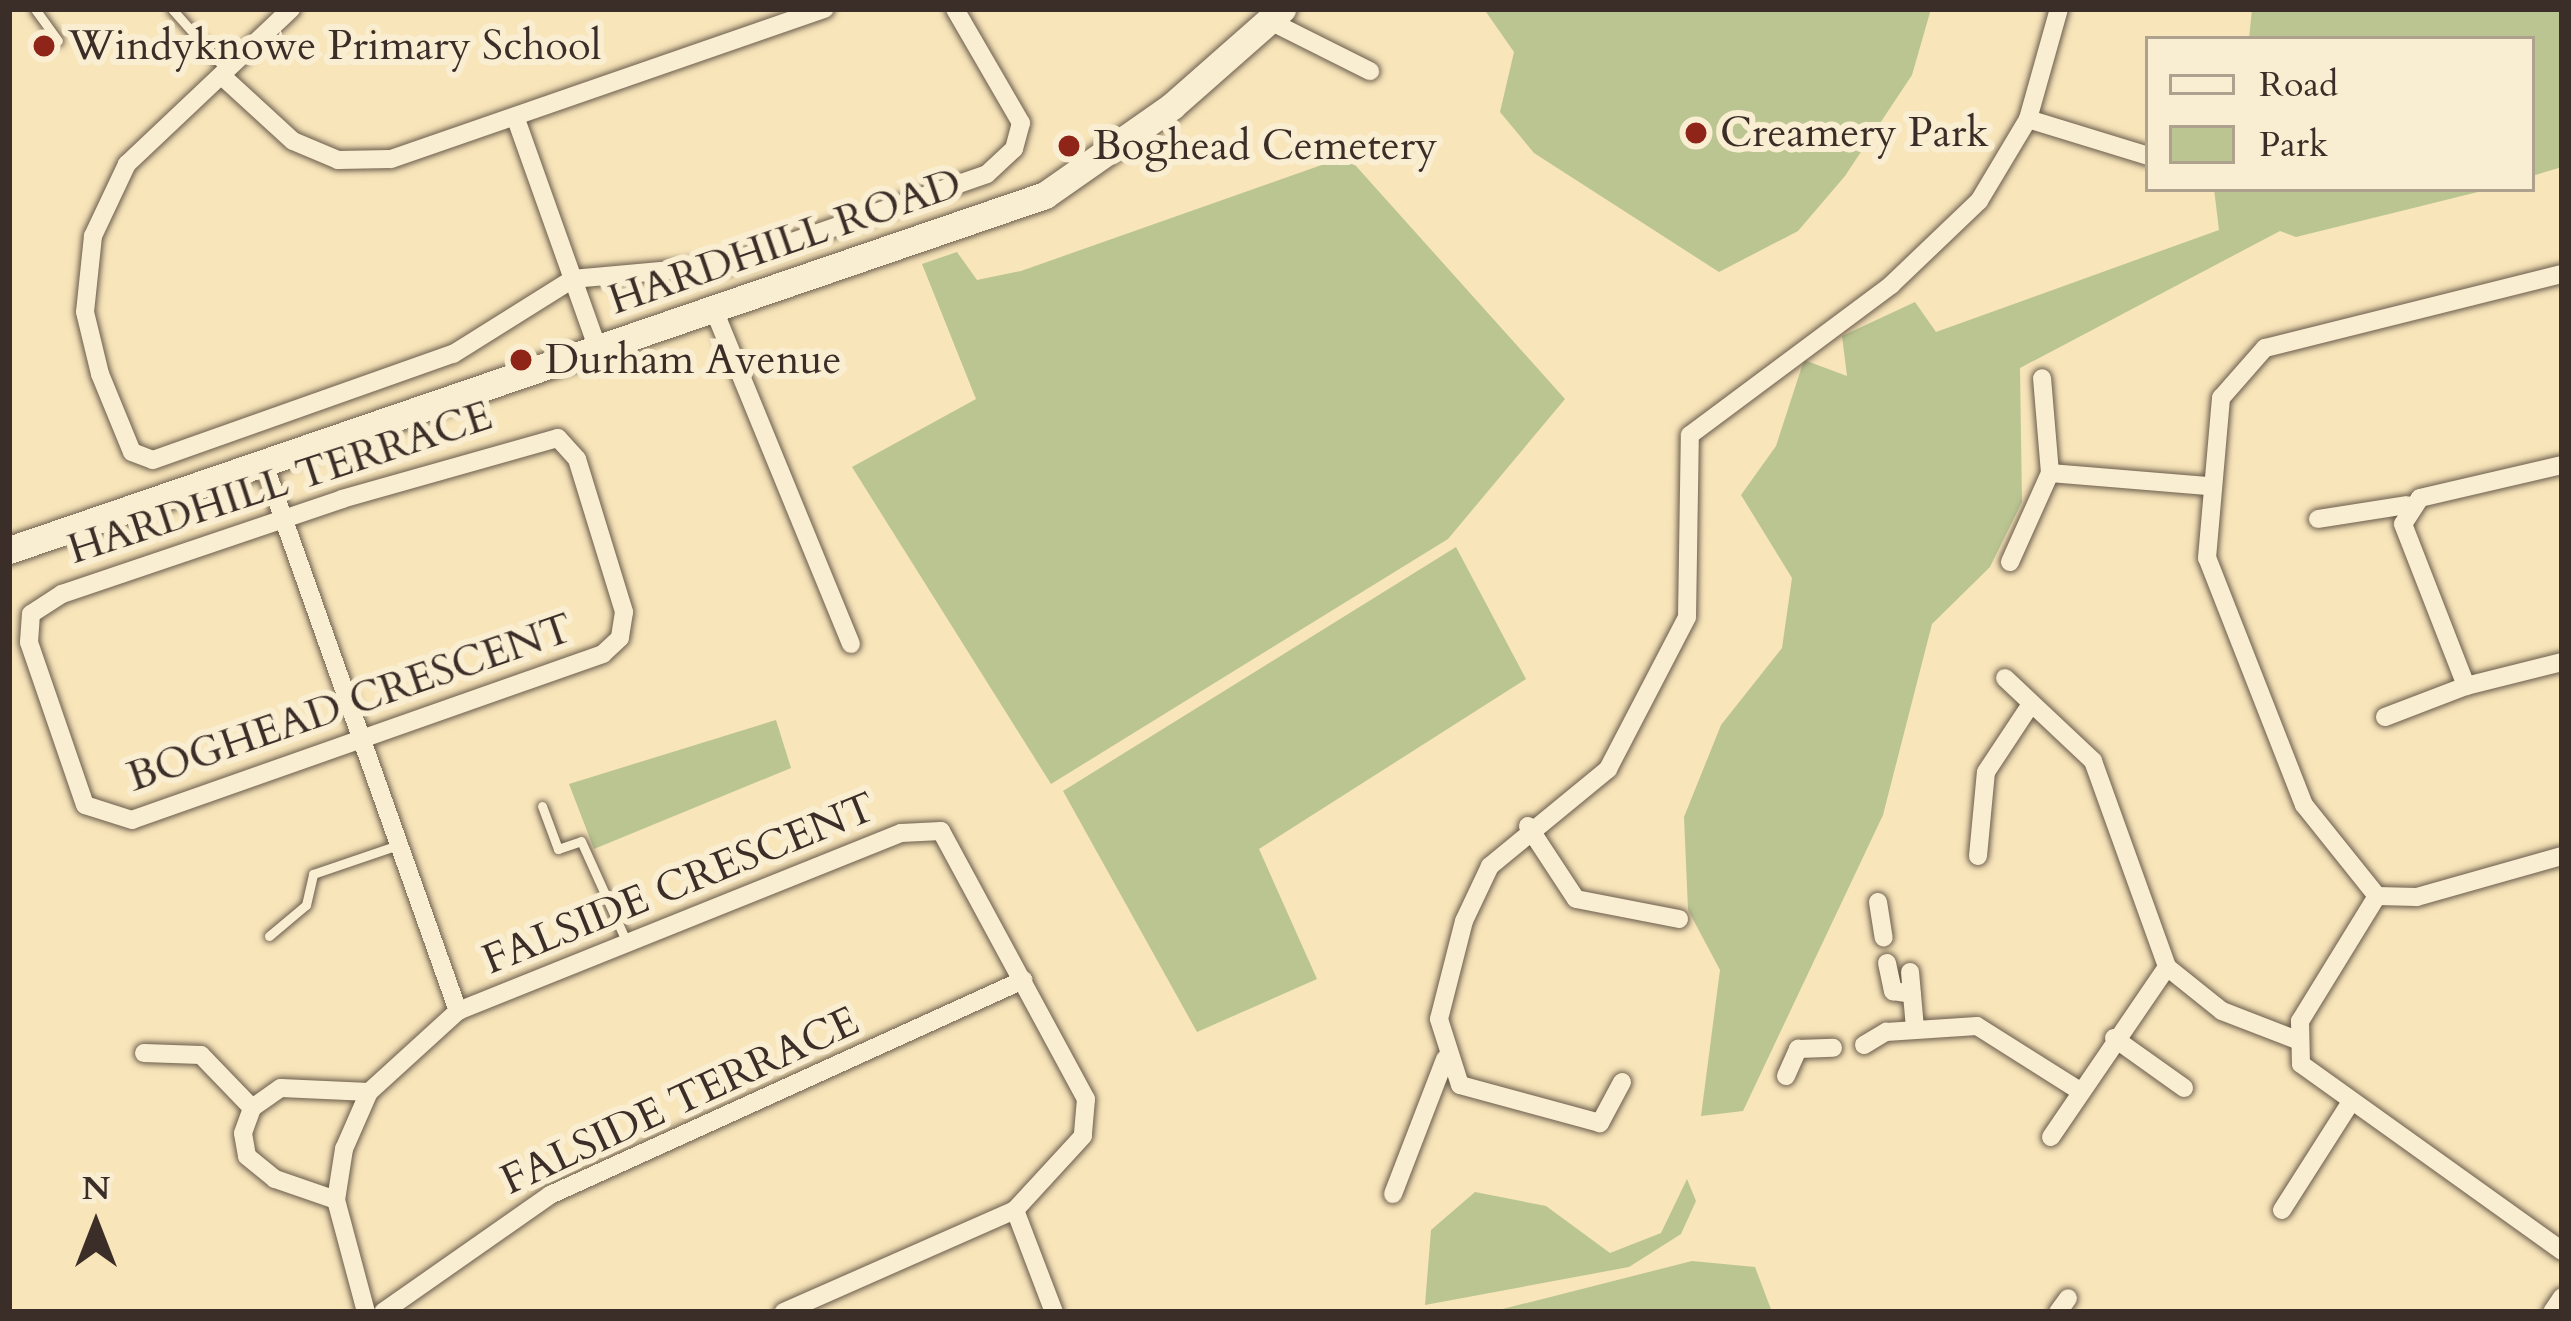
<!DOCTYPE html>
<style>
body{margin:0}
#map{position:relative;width:2571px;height:1321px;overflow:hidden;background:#f8e5ba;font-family:Cardo,serif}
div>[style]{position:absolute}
.green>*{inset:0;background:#bac592}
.roads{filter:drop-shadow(0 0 3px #6a5c4c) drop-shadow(0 0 3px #6a5c4c)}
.lane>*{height:9px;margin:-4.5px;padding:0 4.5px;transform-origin:4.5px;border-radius:4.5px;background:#faeed2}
.street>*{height:18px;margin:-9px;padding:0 9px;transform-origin:9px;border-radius:9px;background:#faeed2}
.secondary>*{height:27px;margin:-13.5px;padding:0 13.5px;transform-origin:13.5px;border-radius:13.5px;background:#faeed2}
.dots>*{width:33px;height:33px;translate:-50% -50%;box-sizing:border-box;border:6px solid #faeed2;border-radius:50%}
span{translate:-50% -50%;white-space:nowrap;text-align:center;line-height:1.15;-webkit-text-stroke:12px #faeed2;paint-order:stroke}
.poi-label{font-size:42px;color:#3b2e28}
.left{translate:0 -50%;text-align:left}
.street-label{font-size:42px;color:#3b2e28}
.frame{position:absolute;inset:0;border:12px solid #3b2e28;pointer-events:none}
.legend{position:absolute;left:2145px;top:36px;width:390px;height:156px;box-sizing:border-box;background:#faeed2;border:3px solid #aea18e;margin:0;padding:15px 21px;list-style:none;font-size:36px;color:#3b2e28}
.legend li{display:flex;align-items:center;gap:24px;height:60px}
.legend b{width:60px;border:3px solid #aea18e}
.north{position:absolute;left:36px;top:1165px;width:120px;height:120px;-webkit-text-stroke:9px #faeed2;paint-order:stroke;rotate:0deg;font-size:33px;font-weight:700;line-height:48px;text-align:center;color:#3b2e28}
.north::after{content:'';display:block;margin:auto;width:42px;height:54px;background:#3b2e28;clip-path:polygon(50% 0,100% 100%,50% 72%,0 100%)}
</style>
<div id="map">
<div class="green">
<div style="clip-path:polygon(1484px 9px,1931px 9px,1912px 75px,1845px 176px,1798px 231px,1719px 272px,1534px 153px,1500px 112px,1514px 52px)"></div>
<div style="clip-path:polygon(2252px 9px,2562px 9px,2562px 167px,2532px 176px,2532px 39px,2249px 39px)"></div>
<div style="clip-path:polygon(1347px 156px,1565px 399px,1448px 539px,1051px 784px,852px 467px,976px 399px,922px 264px,957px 252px,977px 280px,1021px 271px)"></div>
<div style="clip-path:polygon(2214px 189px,2490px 189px,2296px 237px,2280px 231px,2020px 368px,2022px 502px,1990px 567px,1932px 624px,1883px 815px,1743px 1111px,1701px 1116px,1720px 970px,1688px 910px,1684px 817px,1721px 725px,1782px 648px,1792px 578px,1741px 495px,1776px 446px,1804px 360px,1847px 376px,1842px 336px,1915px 302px,1936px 332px,2219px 230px)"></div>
<div style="clip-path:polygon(1456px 547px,1526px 679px,1259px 849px,1317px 979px,1197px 1032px,1063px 791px)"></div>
<div style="clip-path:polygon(776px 720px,791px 768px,594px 849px,569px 784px)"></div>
<div style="clip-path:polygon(1687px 1179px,1696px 1201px,1681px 1234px,1629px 1267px,1425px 1305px,1431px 1230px,1475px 1192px,1546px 1206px,1610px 1253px,1661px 1233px)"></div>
<div style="clip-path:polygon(1692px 1261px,1755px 1267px,1772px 1312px,1491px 1312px)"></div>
</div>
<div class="roads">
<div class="lane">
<div style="left:35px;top:9px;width:39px;rotate:54deg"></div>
<div style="left:172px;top:9px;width:83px;rotate:48.4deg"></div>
<div style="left:542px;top:806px;width:46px;rotate:69.6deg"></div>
<div style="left:558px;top:849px;width:24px;rotate:-19deg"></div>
<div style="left:581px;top:841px;width:112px;rotate:65.7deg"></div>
<div style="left:269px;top:936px;width:48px;rotate:-40deg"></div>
<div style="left:306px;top:905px;width:32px;rotate:-77deg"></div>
<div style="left:313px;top:874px;width:93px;rotate:-18.8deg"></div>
</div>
<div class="street">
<div style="left:291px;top:9px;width:226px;rotate:136.6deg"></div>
<div style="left:127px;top:164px;width:80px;rotate:115.3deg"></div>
<div style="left:93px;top:236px;width:76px;rotate:96deg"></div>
<div style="left:85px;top:312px;width:64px;rotate:76.4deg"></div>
<div style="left:100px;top:374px;width:84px;rotate:67.7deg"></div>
<div style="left:132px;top:452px;width:22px;rotate:21deg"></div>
<div style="left:153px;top:460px;width:318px;rotate:-19.5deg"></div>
<div style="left:453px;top:354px;width:142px;rotate:-32deg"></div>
<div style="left:573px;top:279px;width:154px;rotate:-5.2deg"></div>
<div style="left:726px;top:265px;width:276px;rotate:-19.2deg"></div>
<div style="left:987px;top:174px;width:37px;rotate:-43deg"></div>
<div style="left:1014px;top:149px;width:27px;rotate:-75deg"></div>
<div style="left:1021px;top:123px;width:132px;rotate:-120.1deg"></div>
<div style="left:1270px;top:21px;width:112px;rotate:26.6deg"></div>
<div style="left:222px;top:76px;width:96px;rotate:42.5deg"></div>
<div style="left:293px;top:141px;width:49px;rotate:22.9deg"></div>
<div style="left:338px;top:160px;width:53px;rotate:-1.1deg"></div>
<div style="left:391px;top:159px;width:459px;rotate:-19.1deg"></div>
<div style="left:516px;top:119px;width:244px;rotate:70.4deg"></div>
<div style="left:2028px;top:119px;width:126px;rotate:17.1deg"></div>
<div style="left:714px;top:310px;width:361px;rotate:67.7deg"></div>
<div style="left:558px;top:438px;width:28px;rotate:48deg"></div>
<div style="left:577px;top:459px;width:160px;rotate:72.9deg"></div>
<div style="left:624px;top:612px;width:26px;rotate:99deg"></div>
<div style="left:620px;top:638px;width:23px;rotate:137deg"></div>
<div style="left:603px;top:654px;width:499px;rotate:160.6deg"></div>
<div style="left:132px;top:820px;width:49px;rotate:-162.3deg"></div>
<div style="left:85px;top:805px;width:172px;rotate:-109deg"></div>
<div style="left:29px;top:642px;width:28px;rotate:-86deg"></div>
<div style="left:31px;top:614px;width:37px;rotate:-33deg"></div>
<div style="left:62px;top:594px;width:296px;rotate:-18.7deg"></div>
<div style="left:342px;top:499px;width:224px;rotate:-15.8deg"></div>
<div style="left:263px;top:461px;width:584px;rotate:70.48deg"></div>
<div style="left:2562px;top:465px;width:146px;rotate:166.9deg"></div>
<div style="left:2420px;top:498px;width:31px;rotate:123deg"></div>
<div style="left:2403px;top:524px;width:174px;rotate:68.7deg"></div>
<div style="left:2466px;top:686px;width:99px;rotate:-14deg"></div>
<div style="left:2050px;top:473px;width:158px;rotate:4.7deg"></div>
<div style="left:2318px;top:519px;width:90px;rotate:-8.9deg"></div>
<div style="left:2010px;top:562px;width:98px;rotate:-65.8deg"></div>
<div style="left:2050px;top:473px;width:95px;rotate:-94.8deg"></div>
<div style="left:2005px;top:678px;width:121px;rotate:43.3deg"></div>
<div style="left:2093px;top:761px;width:219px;rotate:70.2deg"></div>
<div style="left:2167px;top:967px;width:70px;rotate:38.7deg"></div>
<div style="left:2222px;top:1011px;width:80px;rotate:21.1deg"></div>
<div style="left:2385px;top:717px;width:87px;rotate:-20.9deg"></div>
<div style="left:1528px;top:826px;width:87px;rotate:56.7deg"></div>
<div style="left:1576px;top:899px;width:105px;rotate:11deg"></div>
<div style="left:1978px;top:856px;width:84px;rotate:-84.6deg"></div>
<div style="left:1986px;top:772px;width:82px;rotate:-56.5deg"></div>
<div style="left:2377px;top:896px;width:117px;rotate:-128.7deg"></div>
<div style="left:2304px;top:805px;width:265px;rotate:-111.4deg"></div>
<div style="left:2207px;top:558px;width:161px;rotate:-85deg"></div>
<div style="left:2221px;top:398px;width:67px;rotate:-48.7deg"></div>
<div style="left:2265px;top:348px;width:306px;rotate:-14deg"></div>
<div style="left:2377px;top:896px;width:147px;rotate:121.6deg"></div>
<div style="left:2300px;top:1021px;width:43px;rotate:88.7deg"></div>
<div style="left:2301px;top:1064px;width:321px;rotate:35.6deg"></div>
<div style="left:2377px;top:896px;width:40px;rotate:1.4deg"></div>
<div style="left:2417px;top:897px;width:151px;rotate:-15.8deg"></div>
<div style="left:1878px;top:902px;width:36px;rotate:81deg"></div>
<div style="left:1887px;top:963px;width:29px;rotate:78deg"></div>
<div style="left:1893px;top:991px;width:19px;rotate:9deg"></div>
<div style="left:1910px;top:972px;width:56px;rotate:84.9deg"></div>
<div style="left:2114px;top:1038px;width:86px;rotate:35.5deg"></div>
<div style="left:1864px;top:1045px;width:26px;rotate:-31deg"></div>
<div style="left:1886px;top:1032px;width:91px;rotate:-3.8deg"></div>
<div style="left:1977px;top:1026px;width:122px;rotate:32.3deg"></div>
<div style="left:144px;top:1053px;width:57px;rotate:2deg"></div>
<div style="left:201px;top:1055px;width:74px;rotate:46.1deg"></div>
<div style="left:1786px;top:1076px;width:30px;rotate:-66deg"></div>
<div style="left:1798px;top:1049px;width:35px;rotate:-2deg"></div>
<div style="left:1622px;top:1082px;width:47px;rotate:118.2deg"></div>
<div style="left:1600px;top:1123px;width:145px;rotate:-164.8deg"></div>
<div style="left:1460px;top:1085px;width:69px;rotate:-107.7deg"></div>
<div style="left:1439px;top:1019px;width:101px;rotate:-75.7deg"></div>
<div style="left:1464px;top:921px;width:61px;rotate:-64.7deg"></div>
<div style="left:1490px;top:866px;width:153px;rotate:-39.4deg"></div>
<div style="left:1608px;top:769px;width:171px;rotate:-62.5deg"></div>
<div style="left:1687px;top:617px;width:182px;rotate:-89.1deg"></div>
<div style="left:1690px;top:435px;width:251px;rotate:-36.7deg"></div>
<div style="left:1891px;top:285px;width:122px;rotate:-43.7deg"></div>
<div style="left:1979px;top:201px;width:96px;rotate:-59.1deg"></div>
<div style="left:2028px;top:119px;width:114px;rotate:-74.3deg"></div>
<div style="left:2051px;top:1137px;width:206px;rotate:-55.7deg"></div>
<div style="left:1393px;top:1194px;width:145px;rotate:-68.9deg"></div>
<div style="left:336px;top:1200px;width:65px;rotate:-161deg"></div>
<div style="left:275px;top:1179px;width:36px;rotate:-141deg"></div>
<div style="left:247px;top:1156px;width:23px;rotate:-100deg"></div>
<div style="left:243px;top:1133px;width:27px;rotate:-70deg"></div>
<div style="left:252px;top:1108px;width:35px;rotate:-35deg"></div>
<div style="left:281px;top:1088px;width:88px;rotate:2.6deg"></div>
<div style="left:1015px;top:1210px;width:109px;rotate:69.1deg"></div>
<div style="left:2282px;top:1210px;width:125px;rotate:-57.5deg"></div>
<div style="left:366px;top:1312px;width:116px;rotate:-105deg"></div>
<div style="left:336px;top:1200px;width:52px;rotate:-81.1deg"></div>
<div style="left:344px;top:1149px;width:62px;rotate:-66.3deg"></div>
<div style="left:369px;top:1092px;width:120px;rotate:-42.3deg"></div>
<div style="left:458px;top:1011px;width:477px;rotate:-21.9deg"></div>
<div style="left:901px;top:833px;width:40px;rotate:-2.9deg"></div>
<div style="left:941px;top:831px;width:305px;rotate:61.6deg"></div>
<div style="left:1086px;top:1099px;width:37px;rotate:95deg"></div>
<div style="left:1083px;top:1136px;width:100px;rotate:132.6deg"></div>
<div style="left:1015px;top:1210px;width:253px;rotate:156.2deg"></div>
<div style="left:383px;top:1312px;width:204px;rotate:-35deg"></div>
<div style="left:550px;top:1195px;width:520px;rotate:-24.44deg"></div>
<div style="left:2058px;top:1312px;width:17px;rotate:-54deg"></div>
<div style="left:2552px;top:1312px;width:18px;rotate:-56deg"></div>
</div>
<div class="secondary">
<div style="left:9px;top:550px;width:1095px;rotate:-18.91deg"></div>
<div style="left:1045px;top:195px;width:155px;rotate:-35deg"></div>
<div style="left:1172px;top:106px;width:147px;rotate:-41.4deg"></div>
</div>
</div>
<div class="dots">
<div style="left:44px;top:46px;background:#8f2418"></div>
<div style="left:1696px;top:133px;background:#8f2418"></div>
<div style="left:1069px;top:146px;background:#8f2418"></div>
<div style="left:521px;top:360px;background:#8f2418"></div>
</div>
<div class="poi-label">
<span class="left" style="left:68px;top:46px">Windyknowe Primary School</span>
<span class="left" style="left:1720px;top:133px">Creamery Park</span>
<span class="left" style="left:1093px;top:146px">Boghead Cemetery</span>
<span class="left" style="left:545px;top:360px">Durham Avenue</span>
</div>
<div class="street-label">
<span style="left:785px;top:242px;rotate:-19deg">HARDHILL ROAD</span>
<span style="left:280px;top:483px;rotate:-18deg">HARDHILL TERRACE</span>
<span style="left:350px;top:703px;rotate:-19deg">BOGHEAD CRESCENT</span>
<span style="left:679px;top:884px;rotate:-22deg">FALSIDE CRESCENT</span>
<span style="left:680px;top:1101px;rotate:-25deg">FALSIDE TERRACE</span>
</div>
<div class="frame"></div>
<ul class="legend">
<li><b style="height:15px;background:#faeed2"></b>Road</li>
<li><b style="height:33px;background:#bac592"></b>Park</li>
</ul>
<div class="north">N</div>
</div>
